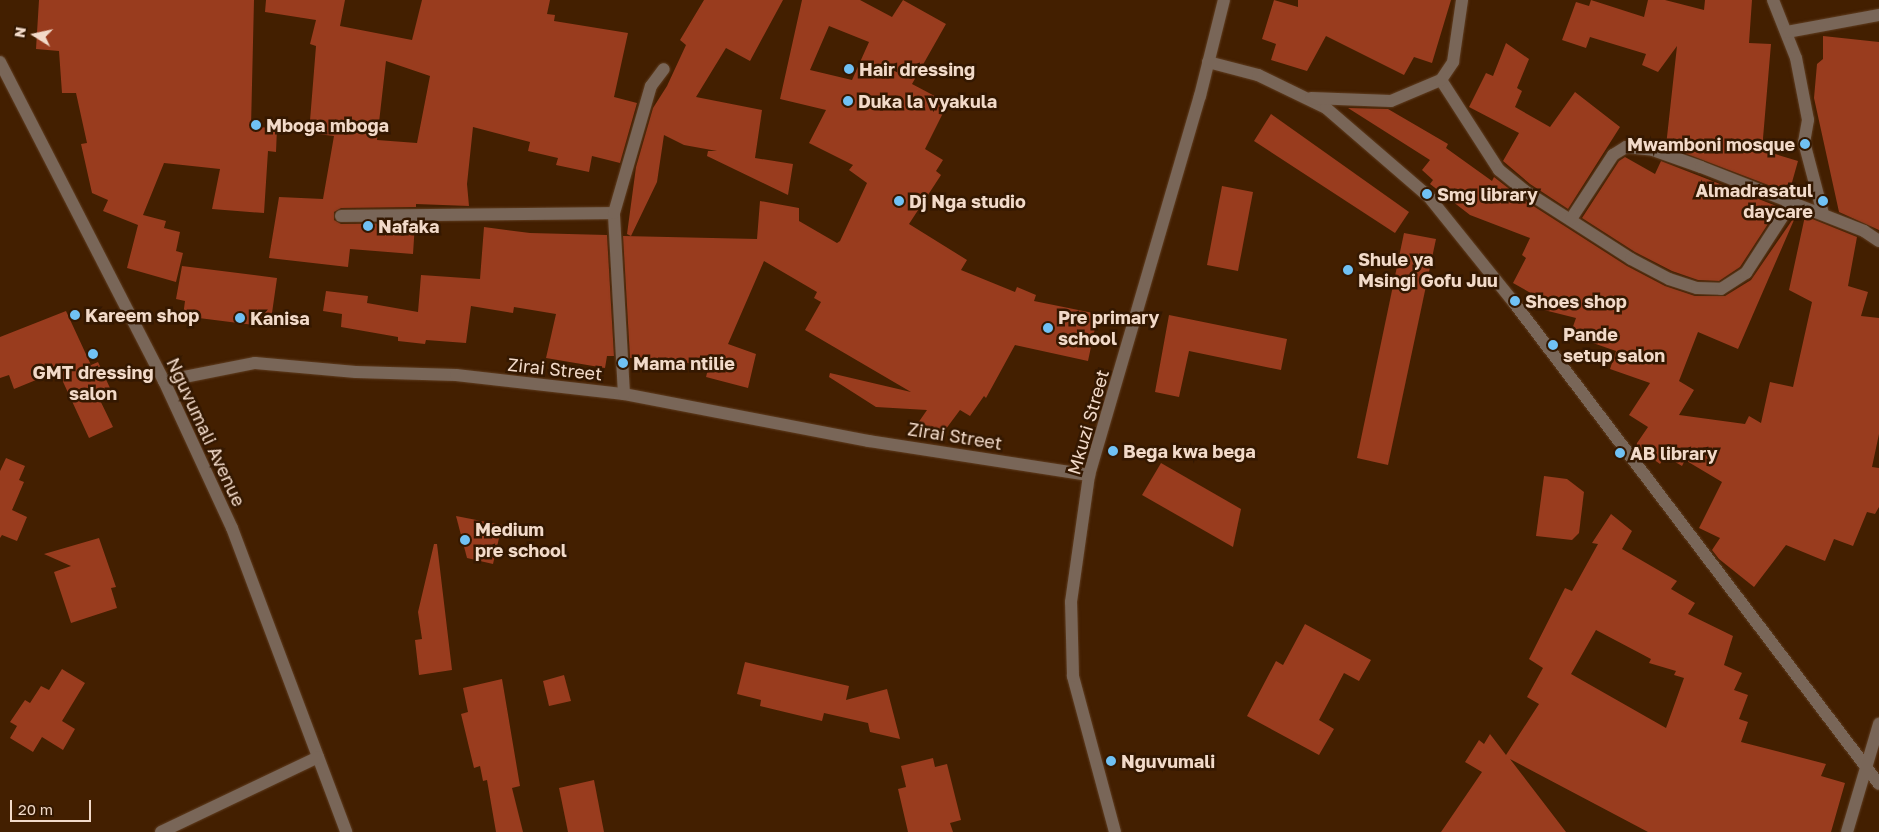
<!DOCTYPE html>
<style>
body{margin:0}
#map{position:relative;width:1879px;height:832px;overflow:hidden;background:#431f00;font-family:"Golos Text",sans-serif}
div>[style]{position:absolute}
.building>*{inset:0;background:#993c1e}
.roads{filter:drop-shadow(0 0 1px #5f3d20) drop-shadow(0 0 1px #5f3d20)}
.minor>*{height:12px;margin:-6px;padding:0 6px;transform-origin:6px;border-radius:6px;background:#796658}
.dots>*{width:14px;height:14px;translate:-50% -50%;box-sizing:border-box;border:2px solid #341801;border-radius:50%}
span{translate:-50% -50%;white-space:nowrap;text-align:center;line-height:1.15;-webkit-text-stroke:5px #341801;paint-order:stroke}
.poi-label{font-size:18px;color:#f2dac9;font-weight:700}
.left{translate:0 -50%;text-align:left}
.right{translate:-100% -50%;text-align:right}
.street-label{font-size:18px;color:#f2dac9}
.north{position:absolute;left:10px;top:10px;width:50px;height:50px;-webkit-text-stroke:4px #341801;paint-order:stroke;rotate:280deg;font-size:14px;font-weight:700;line-height:20px;text-align:center;color:#f2dac9}
.north::after{content:'';display:block;margin:auto;width:18px;height:22px;background:#f2dac9;clip-path:polygon(50% 0,100% 100%,50% 72%,0 100%)}
.scale{position:absolute;left:10px;top:800px;width:81px;height:22px;box-sizing:border-box;border:2px solid #f2dac9;border-top:0;padding-left:6px;font-size:15px;line-height:18px;white-space:nowrap;color:#f2dac9;-webkit-text-stroke:4px #341801;paint-order:stroke}
</style>
<div id="map">
<div class="building">
<div style="clip-path:polygon(39px 0,254px 0,251px 127px,277px 128px,276px 152px,268px 151px,264px 213px,212px 209px,220px 169px,164px 163px,143px 215px,166px 221px,164px 228px,180px 232px,176px 251px,183px 253px,176px 282px,127px 268px,138px 225px,103px 211px,108px 200px,92px 193px,81px 144px,87px 143px,76px 93px,62px 93px,59px 51px,36px 49px)"></div>
<div style="clip-path:polygon(evenodd,266px 0,345px 0,340px 26px,412px 40px,422px 0,550px 0,547px 14px,555px 15px,554px 21px,628px 33px,614px 97px,637px 103px,620px 163px,592px 156px,589px 172px,556px 165px,558px 158px,528px 151px,530px 142px,473px 127px,467px 184px,469px 206px,416px 204px,416px 207px,341px 208px,334px 212px,334px 220px,341px 224px,415px 223px,413px 254px,350px 249px,348px 267px,269px 258px,279px 197px,323px 199px,334px 136px,309px 133px,316px 46px,310px 44px,316px 20px,265px 12px,266px 0,386px 61px,430px 76px,417px 143px,377px 140px,386px 61px)"></div>
<div style="clip-path:polygon(704px 0,783px 0,750px 61px,726px 48px,696px 97px,762px 110px,755px 158px,793px 164px,788px 195px,707px 156px,708px 151px,717px 151px,684px 145px,664px 135px,657px 182px,631px 236px,627px 234px,636px 167px,653px 108px,667px 86px,686px 45px,680px 40px)"></div>
<div style="clip-path:polygon(evenodd,802px 0,860px 0,892px 17px,903px 0,946px 24px,912px 84px,948px 103px,925px 149px,943px 160px,936px 171px,941px 175px,909px 224px,967px 260px,961px 270px,1015px 292px,1017px 287px,1036px 295px,1034px 301px,1098px 314px,1088px 361px,1015px 345px,986px 398px,984px 396px,970px 416px,960px 410px,937px 441px,916px 426px,927px 410px,876px 407px,829px 377px,830px 373px,911px 392px,805px 330px,821px 302px,814px 298px,817px 292px,764px 261px,728px 344px,756px 354px,748px 388px,706px 377px,709px 365px,630px 358px,623px 236px,757px 239px,760px 201px,799px 208px,799px 221px,837px 243px,840px 241px,867px 183px,849px 170px,853px 165px,809px 143px,826px 110px,780px 99px,802px 0,829px 26px,869px 42px,852px 80px,810px 70px,829px 26px)"></div>
<div style="clip-path:polygon(1274px 0,1298px 7px,1298px 0,1451px 0,1432px 63px,1414px 57px,1404px 75px,1326px 36px,1307px 71px,1271px 60px,1276px 44px,1262px 39px)"></div>
<div style="clip-path:polygon(1591px 0,1644px 17px,1648px 0,1665px 0,1704px 10px,1705px 0,1752px 0,1749px 43px,1771px 44px,1762px 150px,1798px 161px,1789px 193px,1666px 146px,1677px 46px,1658px 72px,1642px 65px,1646px 54px,1590px 37px,1586px 48px,1562px 40px,1576px 2px,1589px 6px)"></div>
<div style="clip-path:polygon(1823px 36px,1879px 42px,1879px 230px,1839px 212px,1814px 98px,1817px 64px,1823px 59px)"></div>
<div style="clip-path:polygon(1506px 43px,1529px 59px,1517px 88px,1522px 91px,1515px 107px,1550px 127px,1575px 92px,1620px 127px,1568px 209px,1530px 184px,1503px 161px,1519px 133px,1469px 107px,1486px 73px,1493px 76px)"></div>
<div style="clip-path:polygon(1348px 108px,1388px 109px,1448px 144px,1446px 148px,1492px 181px,1494px 177px,1521px 198px,1627px 266px,1665px 286px,1695px 296px,1725px 296px,1751px 280px,1797px 213px,1738px 349px,1698px 332px,1679px 381px,1694px 390px,1679px 415px,1745px 424px,1749px 416px,1761px 423px,1770px 382px,1793px 387px,1812px 302px,1789px 290px,1805px 216px,1857px 237px,1848px 286px,1868px 292px,1861px 316px,1879px 318px,1879px 434px,1872px 467px,1879px 468px,1879px 507px,1875px 514px,1867px 512px,1853px 546px,1834px 539px,1825px 561px,1786px 545px,1754px 587px,1719px 559px,1712px 550px,1720px 538px,1699px 528px,1722px 482px,1685px 460px,1682px 466px,1665px 456px,1660px 464px,1635px 446px,1648px 427px,1629px 415px,1650px 383px,1610px 369px,1616px 351px,1570px 335px,1576px 318px,1540px 309px,1543px 300px,1513px 283px,1526px 258px,1522px 255px,1530px 238px,1470px 215px,1430px 184px,1433px 180px,1422px 170px,1430px 160px)"></div>
<div style="clip-path:polygon(1271px 114px,1409px 212px,1395px 233px,1254px 141px)"></div>
<div style="clip-path:polygon(1625px 157px,1655px 174px,1661px 161px,1779px 207px,1740px 267px,1719px 281px,1698px 280px,1672px 271px,1635px 252px,1582px 218px,1619px 161px)"></div>
<div style="clip-path:polygon(1222px 186px,1253px 192px,1238px 271px,1207px 265px)"></div>
<div style="clip-path:polygon(484px 227px,530px 233px,607px 235px,614px 356px,607px 356px,605px 368px,546px 358px,556px 314px,514px 307px,513px 313px,471px 306px,466px 343px,426px 340px,425px 344px,398px 341px,398px 337px,341px 327px,342px 314px,323px 311px,326px 291px,368px 296px,367px 303px,418px 312px,421px 275px,480px 279px)"></div>
<div style="clip-path:polygon(1404px 233px,1436px 239px,1388px 465px,1357px 458px)"></div>
<div style="clip-path:polygon(182px 266px,277px 278px,270px 327px,183px 316px,185px 301px,176px 299px)"></div>
<div style="clip-path:polygon(66px 311px,91px 365px,98px 362px,110px 388px,97px 394px,113px 427px,89px 438px,58px 371px,14px 389px,9px 375px,0 378px,0 337px)"></div>
<div style="clip-path:polygon(1169px 315px,1287px 339px,1281px 370px,1189px 351px,1179px 397px,1155px 392px)"></div>
<div style="clip-path:polygon(6px 458px,25px 466px,19px 480px,24px 482px,12px 510px,27px 517px,17px 541px,2px 535px,0 538px,0 471px)"></div>
<div style="clip-path:polygon(1161px 463px,1241px 509px,1233px 547px,1142px 495px)"></div>
<div style="clip-path:polygon(1544px 476px,1567px 479px,1584px 492px,1579px 533px,1572px 540px,1536px 536px)"></div>
<div style="clip-path:polygon(evenodd,1611px 514px,1632px 531px,1622px 549px,1677px 581px,1671px 589px,1695px 603px,1688px 614px,1733px 636px,1724px 665px,1742px 673px,1734px 690px,1748px 695px,1739px 719px,1748px 722px,1741px 742px,1826px 764px,1821px 776px,1845px 783px,1831px 832px,1648px 832px,1510px 759px,1566px 832px,1441px 832px,1482px 772px,1465px 762px,1479px 740px,1484px 744px,1490px 734px,1506px 755px,1539px 704px,1527px 697px,1543px 668px,1529px 659px,1565px 588px,1572px 591px,1598px 544px,1592px 543px,1611px 514px,1596px 630px,1651px 659px,1649px 663px,1676px 671px,1674px 675px,1684px 678px,1666px 728px,1571px 674px,1596px 630px)"></div>
<div style="clip-path:polygon(456px 516px,502px 525px,493px 564px,467px 558px)"></div>
<div style="clip-path:polygon(99px 538px,116px 587px,111px 588px,117px 608px,71px 623px,54px 572px,71px 566px,44px 554px)"></div>
<div style="clip-path:polygon(434px 544px,437px 544px,452px 670px,419px 675px,415px 640px,422px 639px,418px 612px)"></div>
<div style="clip-path:polygon(1305px 624px,1371px 660px,1359px 681px,1344px 673px,1319px 720px,1334px 729px,1319px 755px,1247px 716px,1276px 661px,1283px 665px)"></div>
<div style="clip-path:polygon(745px 662px,849px 686px,846px 700px,887px 689px,900px 739px,870px 732px,868px 723px,824px 713px,822px 721px,760px 706px,761px 700px,737px 694px)"></div>
<div style="clip-path:polygon(62px 669px,85px 683px,62px 721px,75px 729px,63px 750px,42px 737px,33px 752px,10px 738px,17px 726px,10px 722px,25px 700px,30px 703px,41px 686px,49px 690px)"></div>
<div style="clip-path:polygon(564px 675px,571px 701px,549px 706px,543px 681px)"></div>
<div style="clip-path:polygon(502px 679px,520px 786px,512px 788px,523px 832px,496px 832px,487px 780px,483px 781px,480px 766px,474px 768px,461px 714px,468px 712px,463px 688px)"></div>
<div style="clip-path:polygon(933px 758px,935px 767px,947px 764px,961px 820px,950px 823px,953px 832px,908px 832px,898px 789px,906px 787px,901px 766px)"></div>
<div style="clip-path:polygon(594px 780px,604px 832px,568px 832px,559px 788px)"></div>
</div>
<div class="roads">
<div class="minor">
<div style="left:1773px;top:0;width:62px;rotate:68.4deg"></div>
<div style="left:1796px;top:58px;width:63px;rotate:79deg"></div>
<div style="left:1808px;top:120px;width:22px;rotate:100deg"></div>
<div style="left:1804px;top:142px;width:74px;rotate:75.2deg"></div>
<div style="left:1787px;top:32px;width:94px;rotate:-10.5deg"></div>
<div style="left:0;top:62px;width:359px;rotate:62.8deg"></div>
<div style="left:164px;top:381px;width:162px;rotate:65.2deg"></div>
<div style="left:232px;top:528px;width:325px;rotate:69.4deg"></div>
<div style="left:1208px;top:62px;width:52px;rotate:14.6deg"></div>
<div style="left:1258px;top:75px;width:76px;rotate:25.9deg"></div>
<div style="left:1326px;top:108px;width:136px;rotate:40.8deg"></div>
<div style="left:1429px;top:197px;width:137px;rotate:51.2deg"></div>
<div style="left:1515px;top:304px;width:602px;rotate:52.83deg"></div>
<div style="left:1441px;top:80px;width:107px;rotate:57.2deg"></div>
<div style="left:1499px;top:170px;width:33px;rotate:39deg"></div>
<div style="left:1525px;top:191px;width:126px;rotate:32.7deg"></div>
<div style="left:1631px;top:259px;width:43px;rotate:27.8deg"></div>
<div style="left:1669px;top:279px;width:29px;rotate:18deg"></div>
<div style="left:1697px;top:288px;width:24px;rotate:2deg"></div>
<div style="left:1721px;top:289px;width:30px;rotate:-33deg"></div>
<div style="left:1746px;top:273px;width:85px;rotate:-57.1deg"></div>
<div style="left:1311px;top:98px;width:80px;rotate:2.1deg"></div>
<div style="left:1391px;top:101px;width:54px;rotate:-22.8deg"></div>
<div style="left:1441px;top:80px;width:22px;rotate:-56deg"></div>
<div style="left:1453px;top:62px;width:63px;rotate:-81.7deg"></div>
<div style="left:341px;top:216px;width:273px;rotate:-0.6deg"></div>
<div style="left:1571px;top:219px;width:77px;rotate:-56.7deg"></div>
<div style="left:1613px;top:155px;width:15px;rotate:-32deg"></div>
<div style="left:1626px;top:147px;width:27px;rotate:6deg"></div>
<div style="left:1653px;top:150px;width:51px;rotate:19.5deg"></div>
<div style="left:1701px;top:167px;width:175px;rotate:21.4deg"></div>
<div style="left:1864px;top:231px;width:18px;rotate:34deg"></div>
<div style="left:164px;top:381px;width:93px;rotate:-11.2deg"></div>
<div style="left:255px;top:363px;width:101px;rotate:5.1deg"></div>
<div style="left:356px;top:372px;width:100px;rotate:1.7deg"></div>
<div style="left:456px;top:375px;width:169px;rotate:6.5deg"></div>
<div style="left:624px;top:394px;width:249px;rotate:10.9deg"></div>
<div style="left:869px;top:441px;width:223px;rotate:8.8deg"></div>
<div style="left:624px;top:394px;width:181px;rotate:-93.2deg"></div>
<div style="left:614px;top:213px;width:132px;rotate:-73.8deg"></div>
<div style="left:651px;top:86px;width:21px;rotate:-53deg"></div>
<div style="left:161px;top:832px;width:174px;rotate:-25.5deg"></div>
<div style="left:1115px;top:832px;width:162px;rotate:-105.1deg"></div>
<div style="left:1073px;top:676px;width:74px;rotate:-91.5deg"></div>
<div style="left:1071px;top:602px;width:128px;rotate:-81.9deg"></div>
<div style="left:1089px;top:475px;width:395px;rotate:-73.7deg"></div>
<div style="left:1200px;top:96px;width:99px;rotate:-76deg"></div>
<div style="left:1847px;top:832px;width:113px;rotate:-73.5deg"></div>
</div>
</div>
<div class="dots">
<div style="left:849px;top:69px;background:#70c1f4"></div>
<div style="left:848px;top:101px;background:#70c1f4"></div>
<div style="left:256px;top:125px;background:#70c1f4"></div>
<div style="left:1805px;top:144px;background:#70c1f4"></div>
<div style="left:1427px;top:194px;background:#70c1f4"></div>
<div style="left:899px;top:201px;background:#70c1f4"></div>
<div style="left:1823px;top:201px;background:#70c1f4"></div>
<div style="left:368px;top:226px;background:#70c1f4"></div>
<div style="left:1348px;top:270px;background:#70c1f4"></div>
<div style="left:1515px;top:301px;background:#70c1f4"></div>
<div style="left:75px;top:315px;background:#70c1f4"></div>
<div style="left:240px;top:318px;background:#70c1f4"></div>
<div style="left:1048px;top:328px;background:#70c1f4"></div>
<div style="left:1553px;top:345px;background:#70c1f4"></div>
<div style="left:93px;top:354px;background:#70c1f4"></div>
<div style="left:623px;top:363px;background:#70c1f4"></div>
<div style="left:1113px;top:451px;background:#70c1f4"></div>
<div style="left:1620px;top:453px;background:#70c1f4"></div>
<div style="left:465px;top:540px;background:#70c1f4"></div>
<div style="left:1111px;top:761px;background:#70c1f4"></div>
</div>
<div class="poi-label">
<span class="left" style="left:859px;top:69px">Hair dressing</span>
<span class="left" style="left:858px;top:101px">Duka la vyakula</span>
<span class="left" style="left:266px;top:125px">Mboga mboga</span>
<span class="right" style="left:1795px;top:144px">Mwamboni mosque</span>
<span class="right" style="left:1813px;top:201px">Almadrasatul<br>daycare</span>
<span class="left" style="left:1437px;top:194px">Smg library</span>
<span class="left" style="left:909px;top:201px">Dj Nga studio</span>
<span class="left" style="left:378px;top:226px">Nafaka</span>
<span class="left" style="left:1358px;top:270px">Shule ya<br>Msingi Gofu Juu</span>
<span class="left" style="left:1525px;top:301px">Shoes shop</span>
<span class="left" style="left:85px;top:315px">Kareem shop</span>
<span class="left" style="left:250px;top:318px">Kanisa</span>
<span class="left" style="left:1058px;top:328px">Pre primary<br>school</span>
<span class="left" style="left:1563px;top:345px">Pande<br>setup salon</span>
<span class="left" style="left:633px;top:363px">Mama ntilie</span>
<span style="left:93px;top:383px">GMT dressing<br>salon</span>
<span class="left" style="left:1123px;top:451px">Bega kwa bega</span>
<span class="left" style="left:1630px;top:453px">AB library</span>
<span class="left" style="left:475px;top:540px">Medium<br>pre school</span>
<span class="left" style="left:1121px;top:761px">Nguvumali</span>
</div>
<div class="street-label">
<span style="left:555px;top:369px;rotate:6deg">Zirai Street</span>
<span style="left:1088px;top:422px;rotate:-74deg">Mkuzi Street</span>
<span style="left:206px;top:432px;rotate:65deg">Nguvumali Avenue</span>
<span style="left:955px;top:436px;rotate:9deg">Zirai Street</span>
</div>
<div class="north">N</div>
<div class="scale">20 m</div>
</div>
